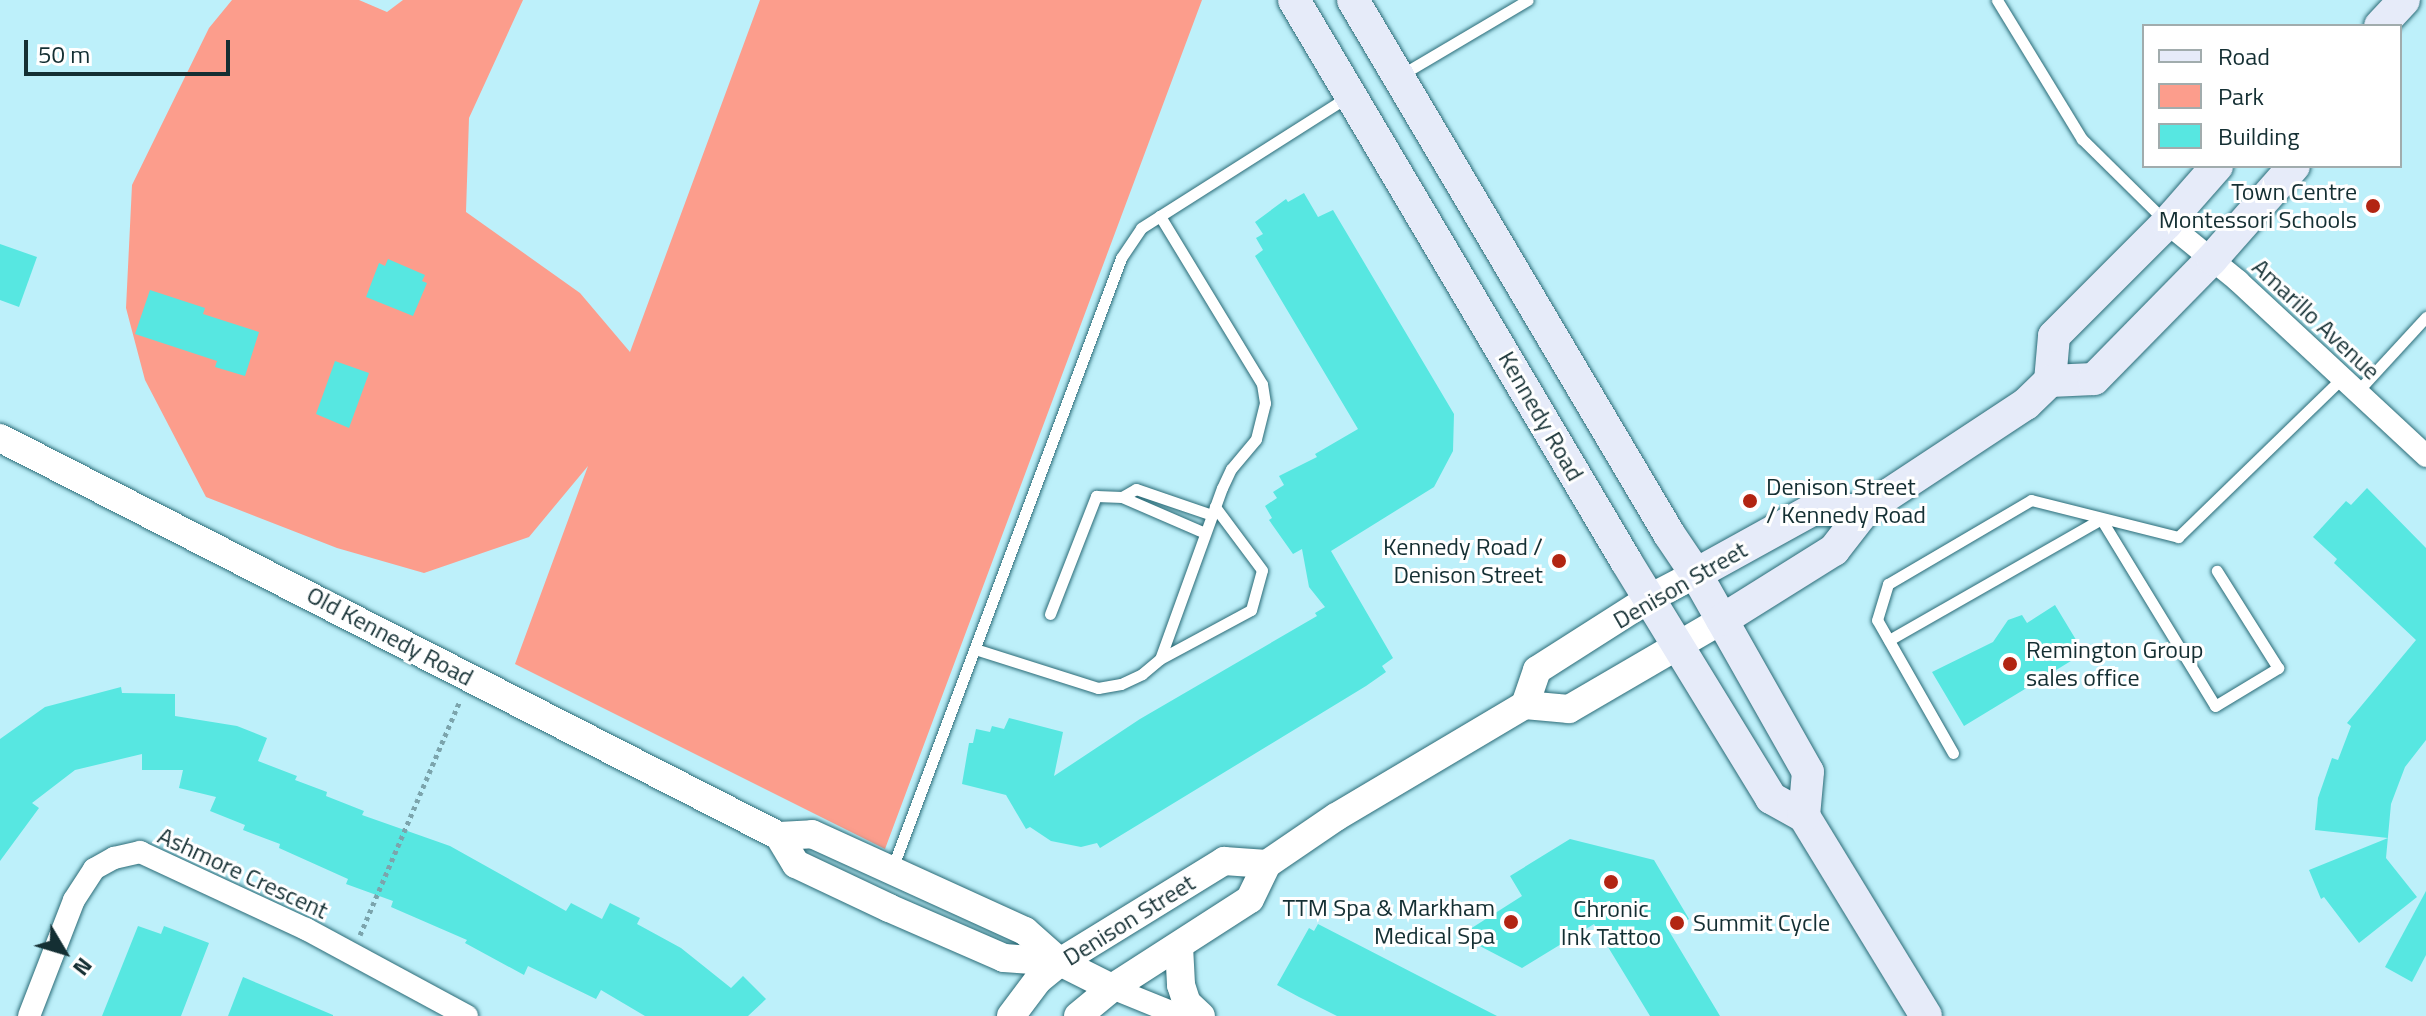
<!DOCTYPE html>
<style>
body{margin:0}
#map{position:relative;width:2426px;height:1016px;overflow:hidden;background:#bdf0fa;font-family:"Titillium Web",sans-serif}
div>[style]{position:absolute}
.green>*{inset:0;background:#fc9d8c}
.building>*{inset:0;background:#57e7e1}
.path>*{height:5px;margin-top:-2.5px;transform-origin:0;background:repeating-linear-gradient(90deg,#7ba4ac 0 4px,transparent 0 8px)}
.roads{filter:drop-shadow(0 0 2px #2b6b77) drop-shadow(0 0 2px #2b6b77)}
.service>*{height:11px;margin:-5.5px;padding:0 5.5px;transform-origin:5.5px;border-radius:5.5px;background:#fff}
.minor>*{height:22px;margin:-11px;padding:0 11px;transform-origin:11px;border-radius:11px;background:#fff}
.tertiary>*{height:28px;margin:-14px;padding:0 14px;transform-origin:14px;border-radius:14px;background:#fff}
.secondary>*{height:32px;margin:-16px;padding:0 16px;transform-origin:16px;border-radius:16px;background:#e6ebf9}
.dots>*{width:22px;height:22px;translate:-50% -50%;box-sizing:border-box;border:4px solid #fff;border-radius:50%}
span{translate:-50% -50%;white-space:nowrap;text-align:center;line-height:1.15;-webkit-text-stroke:6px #fff;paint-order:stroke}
.poi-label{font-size:24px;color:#142f33}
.right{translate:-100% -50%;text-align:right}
.left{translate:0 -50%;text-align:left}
.street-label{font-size:24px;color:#142f33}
.legend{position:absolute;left:2142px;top:24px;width:260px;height:144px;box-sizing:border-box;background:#fff;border:2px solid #a1acad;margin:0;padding:10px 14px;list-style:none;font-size:24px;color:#142f33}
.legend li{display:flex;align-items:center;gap:16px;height:40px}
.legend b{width:40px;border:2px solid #a1acad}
.north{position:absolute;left:24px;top:912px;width:80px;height:80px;-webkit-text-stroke:6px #fff;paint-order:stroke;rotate:128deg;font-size:22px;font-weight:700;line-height:32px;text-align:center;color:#142f33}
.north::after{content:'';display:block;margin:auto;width:28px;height:36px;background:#142f33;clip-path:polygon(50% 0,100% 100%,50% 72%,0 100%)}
.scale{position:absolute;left:24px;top:40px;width:206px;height:36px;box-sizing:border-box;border:4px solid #142f33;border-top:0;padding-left:10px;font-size:24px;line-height:28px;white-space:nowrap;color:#142f33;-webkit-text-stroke:6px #fff;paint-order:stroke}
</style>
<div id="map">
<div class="green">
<div style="clip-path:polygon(232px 0,359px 0,387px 12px,403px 0,523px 0,469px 118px,466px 212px,580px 293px,630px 352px,760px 0,1202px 0,885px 849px,515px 664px,588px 466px,529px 537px,424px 573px,337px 548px,206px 497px,145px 380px,126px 308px,132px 185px,209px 28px)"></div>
</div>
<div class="building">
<div style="clip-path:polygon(1304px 193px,1318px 217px,1333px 210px,1454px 414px,1453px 451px,1434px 487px,1331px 551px,1393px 658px,1382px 666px,1386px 672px,1366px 686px,1100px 848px,1097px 843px,1081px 847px,1051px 841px,1030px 827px,1026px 829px,1006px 795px,962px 784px,969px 743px,973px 743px,976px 729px,990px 732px,992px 726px,1004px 729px,1009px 718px,1063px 732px,1054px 776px,1140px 719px,1317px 616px,1315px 613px,1325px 607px,1309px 587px,1302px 549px,1293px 554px,1269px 520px,1272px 518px,1265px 506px,1277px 498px,1273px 492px,1284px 485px,1279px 476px,1317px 457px,1315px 454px,1358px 429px,1255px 256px,1263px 250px,1256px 238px,1263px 234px,1255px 222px,1286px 199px,1288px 202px)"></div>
<div style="clip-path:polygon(0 244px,37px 257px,19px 307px,0 300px)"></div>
<div style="clip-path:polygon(388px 259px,425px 275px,422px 281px,427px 283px,413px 316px,366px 297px,379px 263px,385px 266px)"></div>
<div style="clip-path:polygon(150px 290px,205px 308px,203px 314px,259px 332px,245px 376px,215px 367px,217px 361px,135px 334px)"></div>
<div style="clip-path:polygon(335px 361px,369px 373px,349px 428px,316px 414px)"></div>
<div style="clip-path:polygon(2367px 488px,2426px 548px,2426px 740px,2405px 767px,2391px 804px,2386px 858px,2417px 897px,2359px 943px,2324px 897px,2321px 899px,2309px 870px,2388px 838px,2315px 830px,2318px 798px,2332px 758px,2338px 760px,2351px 726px,2347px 723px,2416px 640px,2334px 563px,2337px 559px,2313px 537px,2346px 501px,2351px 505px)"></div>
<div style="clip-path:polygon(2055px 605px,2084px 653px,1964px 726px,1932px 672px,1993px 642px,2008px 620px,2022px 615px,2027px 623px)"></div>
<div style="clip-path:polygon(121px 687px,122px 693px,175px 694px,175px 716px,237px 726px,267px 738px,258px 761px,297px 776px,295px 780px,327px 792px,326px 796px,364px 811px,362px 815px,450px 846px,566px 911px,571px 903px,602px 919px,610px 903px,640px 918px,637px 924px,681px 948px,731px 988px,743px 976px,766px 999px,748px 1016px,645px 1016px,601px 990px,596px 999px,528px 966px,524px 975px,465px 943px,467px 940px,391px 907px,393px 901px,346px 884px,348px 879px,279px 848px,280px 844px,243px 830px,245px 825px,210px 811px,216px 797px,179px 788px,183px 770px,142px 770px,142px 754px,75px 770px,32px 803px,39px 808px,0 861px,0 739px,45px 707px)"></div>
<div style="clip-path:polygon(1570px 839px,1654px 860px,1689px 919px,1669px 931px,1720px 1016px,1650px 1016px,1594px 924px,1522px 968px,1474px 943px,1467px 931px,1522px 896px,1510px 876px)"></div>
<div style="clip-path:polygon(2426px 891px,2426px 955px,2412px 982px,2385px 967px)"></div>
<div style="clip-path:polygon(1318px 924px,1450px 992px,1497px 1016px,1337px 1016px,1299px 997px,1277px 985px,1309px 928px,1314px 931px)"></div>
<div style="clip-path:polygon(138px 926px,161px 934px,164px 926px,209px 943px,181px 1016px,102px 1016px)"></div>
<div style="clip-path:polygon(243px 977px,333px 1015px,333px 1016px,228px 1016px)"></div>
</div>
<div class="path">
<div style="left:360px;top:935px;width:254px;rotate:-66.9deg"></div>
</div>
<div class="roads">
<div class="service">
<div style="left:1997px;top:0;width:163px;rotate:58.6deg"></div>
<div style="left:2082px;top:139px;width:115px;rotate:44.6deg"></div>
<div style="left:1401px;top:75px;width:147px;rotate:-30.6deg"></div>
<div style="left:2357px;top:392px;width:102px;rotate:-47.4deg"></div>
<div style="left:1205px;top:533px;width:90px;rotate:-156.6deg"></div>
<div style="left:1122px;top:497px;width:16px;rotate:-30deg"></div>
<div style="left:1136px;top:489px;width:80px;rotate:18.9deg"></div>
<div style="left:1050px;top:614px;width:127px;rotate:-68.7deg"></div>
<div style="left:1096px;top:496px;width:26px;rotate:2deg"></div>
<div style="left:1889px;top:640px;width:244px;rotate:-29.7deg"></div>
<div style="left:2101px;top:519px;width:219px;rotate:58.6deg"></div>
<div style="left:2215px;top:706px;width:74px;rotate:-31.1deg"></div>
<div style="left:2278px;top:668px;width:115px;rotate:-122.2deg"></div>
<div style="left:975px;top:649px;width:129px;rotate:17.6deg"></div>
<div style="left:1098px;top:688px;width:23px;rotate:-10deg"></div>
<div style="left:1121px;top:684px;width:23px;rotate:-25deg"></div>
<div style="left:1142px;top:674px;width:23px;rotate:-40deg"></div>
<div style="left:1160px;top:659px;width:182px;rotate:-70.1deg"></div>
<div style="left:1222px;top:488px;width:21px;rotate:-65deg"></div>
<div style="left:1231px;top:469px;width:39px;rotate:-50deg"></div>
<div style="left:1256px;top:439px;width:37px;rotate:-76deg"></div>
<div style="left:1265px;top:403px;width:19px;rotate:-99deg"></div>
<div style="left:1262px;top:384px;width:197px;rotate:-121.3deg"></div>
<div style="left:1160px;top:659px;width:103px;rotate:-28.3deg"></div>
<div style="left:1251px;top:610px;width:41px;rotate:-74.6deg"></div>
<div style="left:1262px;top:570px;width:79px;rotate:-126.7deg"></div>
<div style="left:1953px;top:753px;width:153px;rotate:-119.7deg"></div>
<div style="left:1877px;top:620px;width:38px;rotate:-73deg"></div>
<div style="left:1888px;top:584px;width:166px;rotate:-30.4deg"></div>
<div style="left:2031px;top:500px;width:152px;rotate:14.1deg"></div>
<div style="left:2178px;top:537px;width:228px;rotate:-44.1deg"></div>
<div style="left:892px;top:869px;width:653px;rotate:-69.45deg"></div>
<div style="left:1121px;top:258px;width:36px;rotate:-56deg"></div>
<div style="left:1141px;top:228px;width:246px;rotate:-32.4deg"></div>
</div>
<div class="minor">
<div style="left:2167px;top:223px;width:92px;rotate:39.2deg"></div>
<div style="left:2238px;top:281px;width:257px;rotate:42.9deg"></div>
<div style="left:1112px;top:988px;width:74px;rotate:22.1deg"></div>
<div style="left:29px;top:1016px;width:124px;rotate:-68.8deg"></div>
<div style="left:74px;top:900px;width:37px;rotate:-57deg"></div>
<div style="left:94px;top:869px;width:23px;rotate:-29deg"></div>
<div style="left:114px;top:858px;width:27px;rotate:-13deg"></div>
<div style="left:140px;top:852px;width:183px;rotate:24.9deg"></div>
<div style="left:306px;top:929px;width:183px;rotate:28.4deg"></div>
</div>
<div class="tertiary">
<div style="left:0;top:438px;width:875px;rotate:27.06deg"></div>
<div style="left:779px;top:836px;width:33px;rotate:-3deg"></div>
<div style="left:812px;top:834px;width:234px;rotate:24.5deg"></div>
<div style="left:1025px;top:931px;width:47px;rotate:41.5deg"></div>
<div style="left:1060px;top:962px;width:58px;rotate:26.6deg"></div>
<div style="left:1525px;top:705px;width:37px;rotate:-71deg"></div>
<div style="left:1537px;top:670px;width:134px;rotate:-32.5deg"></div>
<div style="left:1650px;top:598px;width:52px;rotate:-27.6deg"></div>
<div style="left:779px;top:836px;width:33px;rotate:59deg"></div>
<div style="left:796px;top:864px;width:103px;rotate:25.3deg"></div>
<div style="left:889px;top:908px;width:125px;rotate:23.5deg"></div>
<div style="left:1004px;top:958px;width:56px;rotate:4.1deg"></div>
<div style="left:1179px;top:946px;width:39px;rotate:87deg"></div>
<div style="left:1181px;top:985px;width:19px;rotate:72deg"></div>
<div style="left:1187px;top:1003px;width:19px;rotate:43deg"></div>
<div style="left:1011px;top:1016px;width:45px;rotate:-53.1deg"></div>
<div style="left:1038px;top:980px;width:28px;rotate:-39deg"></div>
<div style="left:1060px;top:962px;width:193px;rotate:-31.6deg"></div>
<div style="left:1224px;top:861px;width:43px;rotate:4deg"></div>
<div style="left:1078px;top:1016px;width:44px;rotate:-39.5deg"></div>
<div style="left:1112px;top:988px;width:164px;rotate:-32.8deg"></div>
<div style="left:1250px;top:899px;width:39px;rotate:-64deg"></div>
<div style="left:1267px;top:864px;width:83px;rotate:-34.3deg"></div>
<div style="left:1336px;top:817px;width:220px;rotate:-30.7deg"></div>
<div style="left:1525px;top:705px;width:44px;rotate:5.2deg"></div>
<div style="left:1569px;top:709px;width:177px;rotate:-30.2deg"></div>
</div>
<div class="secondary">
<div style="left:1294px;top:0;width:652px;rotate:59.38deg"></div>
<div style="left:1626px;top:561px;width:278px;rotate:58.5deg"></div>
<div style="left:1771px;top:798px;width:38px;rotate:29deg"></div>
<div style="left:1804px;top:816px;width:234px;rotate:58.6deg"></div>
<div style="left:1353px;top:0;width:620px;rotate:59.38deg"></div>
<div style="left:1669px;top:534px;width:48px;rotate:56deg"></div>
<div style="left:1696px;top:574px;width:227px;rotate:60.5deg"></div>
<div style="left:1808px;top:772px;width:44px;rotate:95.2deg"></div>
<div style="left:2380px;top:26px;width:35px;rotate:-47deg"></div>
<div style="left:2050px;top:381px;width:45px;rotate:-84.9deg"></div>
<div style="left:2054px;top:336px;width:160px;rotate:-45deg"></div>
<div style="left:2167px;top:223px;width:76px;rotate:-48.7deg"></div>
<div style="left:1696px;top:574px;width:132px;rotate:-28.9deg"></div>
<div style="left:1812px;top:510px;width:53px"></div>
<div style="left:1722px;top:620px;width:132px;rotate:-32deg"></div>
<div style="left:1834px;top:550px;width:51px;rotate:-52.2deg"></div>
<div style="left:1865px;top:510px;width:193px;rotate:-33.4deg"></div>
<div style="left:2026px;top:404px;width:33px;rotate:-44deg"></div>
<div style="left:2050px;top:381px;width:44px;rotate:-2.6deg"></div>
<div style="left:2094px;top:379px;width:168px;rotate:-45.5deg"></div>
<div style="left:2212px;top:259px;width:124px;rotate:-48.6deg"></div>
</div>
</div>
<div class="dots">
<div style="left:2373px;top:206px;background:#b22512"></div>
<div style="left:1750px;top:501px;background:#b22512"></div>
<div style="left:1559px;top:561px;background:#b22512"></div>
<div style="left:2010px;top:664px;background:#b22512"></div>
<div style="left:1611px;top:882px;background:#b22512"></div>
<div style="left:1511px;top:922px;background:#b22512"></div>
<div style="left:1677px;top:923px;background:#b22512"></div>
</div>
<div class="poi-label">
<span class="right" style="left:2357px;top:206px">Town Centre<br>Montessori Schools</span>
<span class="left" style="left:1766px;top:501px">Denison Street<br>/ Kennedy Road</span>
<span class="right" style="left:1543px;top:561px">Kennedy Road /<br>Denison Street</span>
<span class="left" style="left:2026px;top:664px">Remington Group<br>sales office</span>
<span class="right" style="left:1495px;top:922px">TTM Spa &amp; Markham<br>Medical Spa</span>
<span style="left:1611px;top:923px">Chronic<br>Ink Tattoo</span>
<span class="left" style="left:1693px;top:923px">Summit Cycle</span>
</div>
<div class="street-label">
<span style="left:2316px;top:319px;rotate:43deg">Amarillo Avenue</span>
<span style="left:1541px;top:416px;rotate:60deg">Kennedy Road</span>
<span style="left:1680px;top:585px;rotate:-30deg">Denison Street</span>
<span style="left:390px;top:636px;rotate:28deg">Old Kennedy Road</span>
<span style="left:243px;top:873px;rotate:25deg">Ashmore Crescent</span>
<span style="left:1129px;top:920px;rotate:-32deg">Denison Street</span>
</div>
<ul class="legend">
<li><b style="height:10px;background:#e6ebf9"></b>Road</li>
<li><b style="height:22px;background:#fc9d8c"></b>Park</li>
<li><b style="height:22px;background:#57e7e1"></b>Building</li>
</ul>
<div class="north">N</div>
<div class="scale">50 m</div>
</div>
